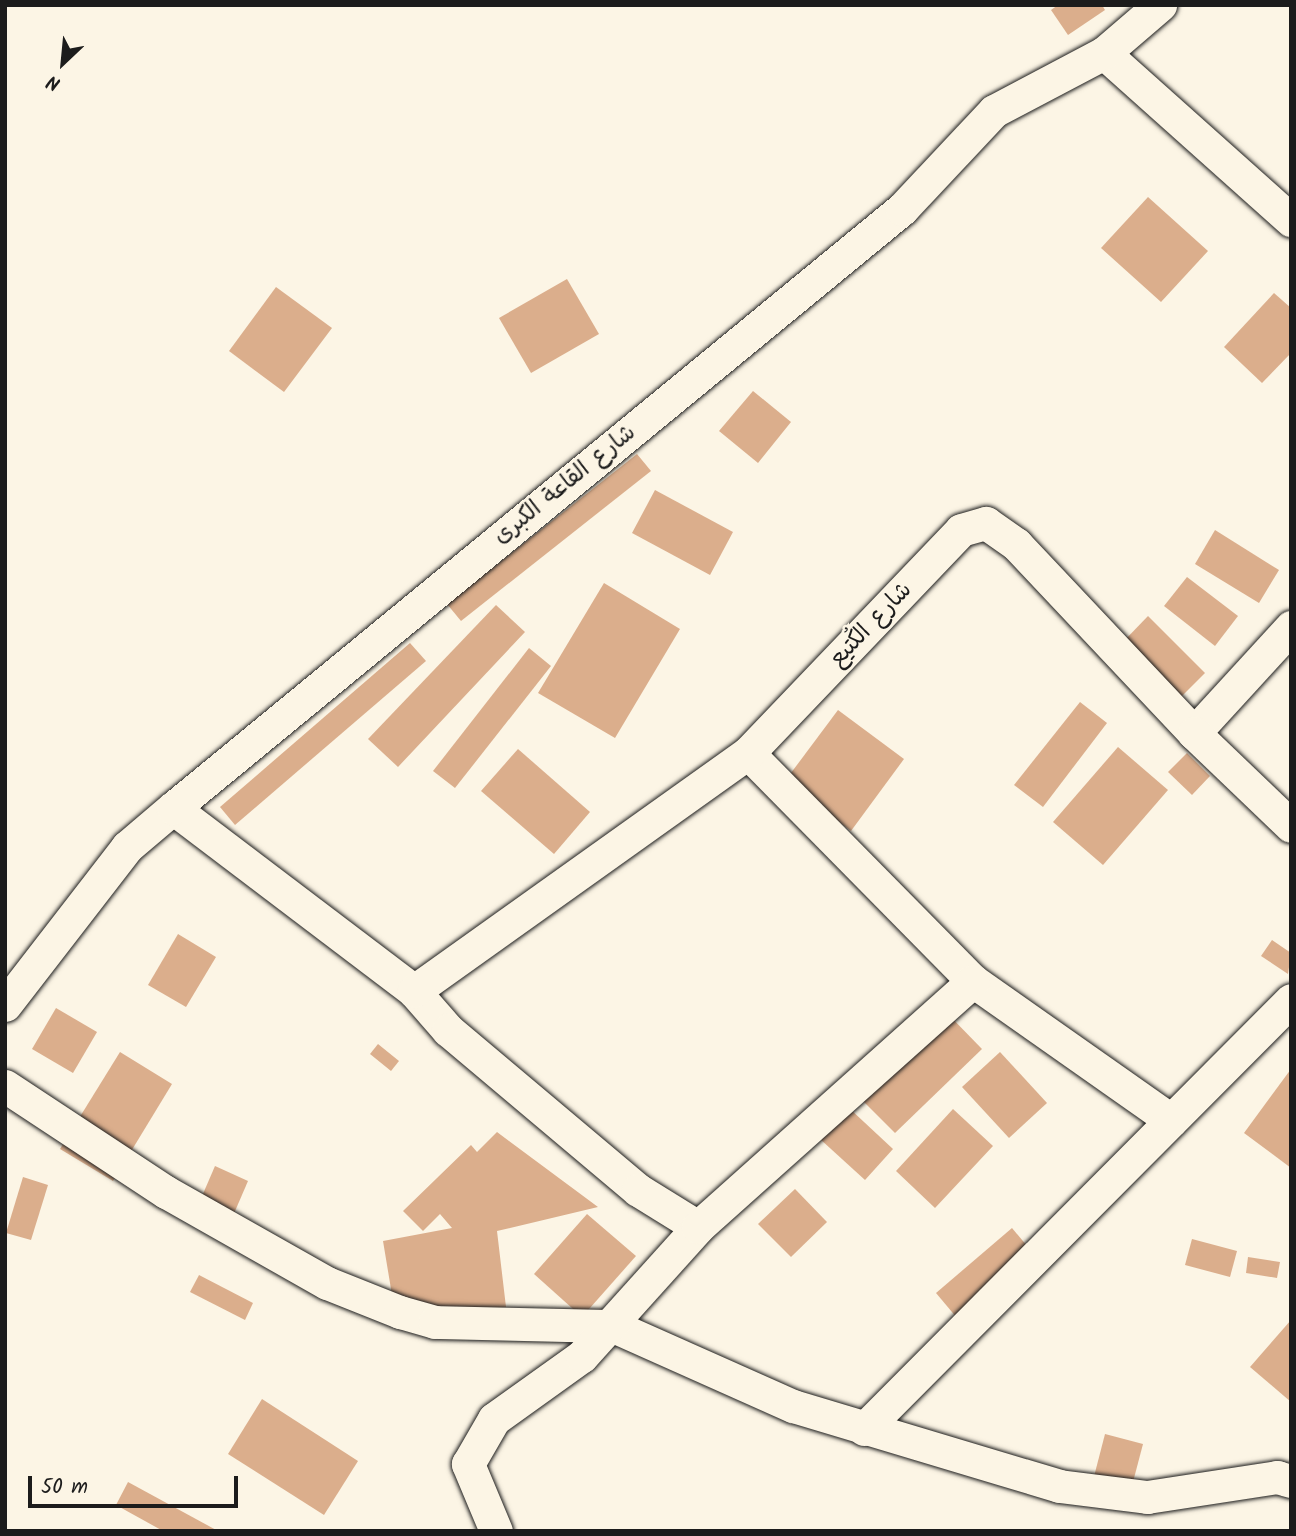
<!DOCTYPE html>
<meta charset="utf-8">
<style>
body{margin:0}
#map{position:relative;width:1296px;height:1536px;overflow:hidden;background:#fcf5e5;font-family:Kalam,"Playpen Sans Arabic",sans-serif}
div>[style]{position:absolute}
.building>*{inset:0;background:#dbae8c}
.roads{filter:drop-shadow(0 0 2px #1c1c1c) drop-shadow(0 0 2px #1c1c1c)}
.minor>*{height:33px;margin:-16.5px;padding:0 16.5px;transform-origin:16.5px;border-radius:16.5px;background:#fcf5e5}
span{translate:-50% -50%;white-space:nowrap;text-align:center;line-height:1.15;-webkit-text-stroke:5px #fcf5e5;paint-order:stroke}
.street-label{font-size:23px;color:#1c1c1c}
.frame{position:absolute;inset:0;border:7px solid #1c1c1c;pointer-events:none}
.north{position:absolute;left:28px;top:28px;width:70px;height:70px;-webkit-text-stroke:5px #fcf5e5;paint-order:stroke;rotate:206deg;font-size:19px;font-weight:700;line-height:28px;text-align:center;color:#1c1c1c}
.north::after{content:'';display:block;margin:auto;width:24px;height:32px;background:#1c1c1c;clip-path:polygon(50% 0,100% 100%,50% 72%,0 100%)}
.scale{position:absolute;left:28px;top:1476px;width:210px;height:32px;box-sizing:border-box;border:4px solid #1c1c1c;border-top:0;padding-left:9px;font-size:21px;line-height:24px;white-space:nowrap;color:#1c1c1c;-webkit-text-stroke:5px #fcf5e5;paint-order:stroke}
</style>
<div id="map">
<div class="building">
<div style="clip-path:polygon(1058px 5px,1102px 5px,1105px 10px,1068px 35px,1051px 10px)"></div>
<div style="clip-path:polygon(1148px 197px,1208px 251px,1161px 302px,1101px 248px)"></div>
<div style="clip-path:polygon(567px 279px,599px 334px,531px 373px,499px 318px)"></div>
<div style="clip-path:polygon(276px 287px,332px 328px,284px 392px,229px 351px)"></div>
<div style="clip-path:polygon(1274px 293px,1291px 308px,1291px 353px,1262px 383px,1224px 347px)"></div>
<div style="clip-path:polygon(753px 391px,791px 422px,758px 463px,719px 431px)"></div>
<div style="clip-path:polygon(637px 454px,651px 471px,461px 621px,447px 604px)"></div>
<div style="clip-path:polygon(655px 490px,733px 532px,710px 575px,632px 533px)"></div>
<div style="clip-path:polygon(1215px 530px,1279px 570px,1259px 603px,1195px 564px)"></div>
<div style="clip-path:polygon(1187px 577px,1238px 616px,1215px 646px,1164px 606px)"></div>
<div style="clip-path:polygon(604px 583px,680px 629px,615px 738px,538px 693px)"></div>
<div style="clip-path:polygon(496px 605px,525px 632px,398px 767px,368px 739px)"></div>
<div style="clip-path:polygon(1148px 616px,1205px 673px,1178px 700px,1121px 644px)"></div>
<div style="clip-path:polygon(410px 643px,426px 661px,235px 825px,220px 807px)"></div>
<div style="clip-path:polygon(529px 648px,551px 666px,455px 788px,433px 771px)"></div>
<div style="clip-path:polygon(1080px 702px,1107px 723px,1043px 807px,1014px 785px)"></div>
<div style="clip-path:polygon(838px 710px,904px 759px,851px 831px,785px 781px)"></div>
<div style="clip-path:polygon(1118px 747px,1168px 790px,1103px 865px,1053px 822px)"></div>
<div style="clip-path:polygon(518px 749px,590px 812px,554px 854px,481px 791px)"></div>
<div style="clip-path:polygon(1187px 753px,1210px 776px,1192px 795px,1168px 772px)"></div>
<div style="clip-path:polygon(178px 934px,216px 957px,186px 1007px,148px 985px)"></div>
<div style="clip-path:polygon(1272px 940px,1291px 953px,1288px 974px,1261px 956px)"></div>
<div style="clip-path:polygon(56px 1008px,97px 1032px,73px 1073px,32px 1049px)"></div>
<div style="clip-path:polygon(945px 1011px,982px 1049px,895px 1133px,858px 1096px)"></div>
<div style="clip-path:polygon(378px 1044px,399px 1061px,391px 1071px,370px 1054px)"></div>
<div style="clip-path:polygon(120px 1052px,172px 1084px,113px 1181px,60px 1149px)"></div>
<div style="clip-path:polygon(1000px 1052px,1047px 1103px,1009px 1138px,962px 1087px)"></div>
<div style="clip-path:polygon(1291px 1069px,1291px 1168px,1244px 1133px)"></div>
<div style="clip-path:polygon(849px 1108px,893px 1149px,865px 1180px,820px 1139px)"></div>
<div style="clip-path:polygon(953px 1109px,993px 1146px,935px 1208px,896px 1171px)"></div>
<div style="clip-path:polygon(497px 1132px,598px 1207px,497px 1231px,506px 1307px,397px 1325px,383px 1241px,452px 1228px,440px 1214px,423px 1231px,403px 1211px,471px 1145px,477px 1152px)"></div>
<div style="clip-path:polygon(215px 1166px,248px 1181px,223px 1239px,190px 1224px)"></div>
<div style="clip-path:polygon(23px 1177px,48px 1185px,31px 1240px,6px 1233px)"></div>
<div style="clip-path:polygon(795px 1189px,827px 1222px,791px 1257px,758px 1224px)"></div>
<div style="clip-path:polygon(587px 1214px,636px 1256px,582px 1317px,534px 1274px)"></div>
<div style="clip-path:polygon(1012px 1228px,1033px 1253px,957px 1318px,936px 1293px)"></div>
<div style="clip-path:polygon(1192px 1239px,1237px 1251px,1230px 1277px,1185px 1265px)"></div>
<div style="clip-path:polygon(1248px 1257px,1280px 1262px,1277px 1278px,1246px 1273px)"></div>
<div style="clip-path:polygon(199px 1275px,253px 1303px,245px 1320px,190px 1292px)"></div>
<div style="clip-path:polygon(1291px 1320px,1291px 1402px,1250px 1367px)"></div>
<div style="clip-path:polygon(262px 1399px,358px 1461px,324px 1515px,228px 1454px)"></div>
<div style="clip-path:polygon(1105px 1434px,1143px 1444px,1128px 1501px,1090px 1492px)"></div>
<div style="clip-path:polygon(128px 1482px,218px 1531px,163px 1531px,116px 1505px)"></div>
</div>
<div class="roads">
<div class="minor">
<div style="left:1104px;top:53px;width:251px;rotate:41.8deg"></div>
<div style="left:1194px;top:733px;width:144px;rotate:-47.5deg"></div>
<div style="left:748px;top:753px;width:320px;rotate:45.4deg"></div>
<div style="left:973px;top:981px;width:242px;rotate:35.1deg"></div>
<div style="left:173px;top:808px;width:303px;rotate:37.2deg"></div>
<div style="left:414px;top:991px;width:52px;rotate:48.9deg"></div>
<div style="left:448px;top:1030px;width:248px;rotate:40.1deg"></div>
<div style="left:638px;top:1190px;width:70px;rotate:31.7deg"></div>
<div style="left:414px;top:991px;width:410px;rotate:-35.5deg"></div>
<div style="left:748px;top:753px;width:308px;rotate:-46.3deg"></div>
<div style="left:961px;top:530px;width:26px;rotate:-16deg"></div>
<div style="left:986px;top:523px;width:37px;rotate:35deg"></div>
<div style="left:1016px;top:544px;width:260px;rotate:46.7deg"></div>
<div style="left:1194px;top:733px;width:134px;rotate:43.8deg"></div>
<div style="left:5px;top:1005px;width:200px;rotate:-52.3deg"></div>
<div style="left:127px;top:847px;width:60px;rotate:-40.3deg"></div>
<div style="left:173px;top:808px;width:944px;rotate:-39.41deg"></div>
<div style="left:902px;top:209px;width:134px;rotate:-46.8deg"></div>
<div style="left:994px;top:111px;width:124px;rotate:-27.8deg"></div>
<div style="left:1104px;top:53px;width:74px;rotate:-40.6deg"></div>
<div style="left:5px;top:1086px;width:193px;rotate:33.4deg"></div>
<div style="left:166px;top:1192px;width:185px;rotate:29.5deg"></div>
<div style="left:327px;top:1283px;width:79px;rotate:21.7deg"></div>
<div style="left:400px;top:1312px;width:36px;rotate:16deg"></div>
<div style="left:435px;top:1322px;width:178px;rotate:1.3deg"></div>
<div style="left:613px;top:1326px;width:197px;rotate:24deg"></div>
<div style="left:793px;top:1406px;width:278px;rotate:16.7deg"></div>
<div style="left:1059px;top:1486px;width:89px;rotate:7.1deg"></div>
<div style="left:1147px;top:1497px;width:132px;rotate:-8.7deg"></div>
<div style="left:1277px;top:1477px;width:15px;rotate:16deg"></div>
<div style="left:864px;top:1429px;width:605px;rotate:-45.13deg"></div>
<div style="left:496px;top:1531px;width:73px;rotate:-112.7deg"></div>
<div style="left:468px;top:1464px;width:52px;rotate:-60deg"></div>
<div style="left:494px;top:1419px;width:108px;rotate:-35.6deg"></div>
<div style="left:582px;top:1356px;width:173px;rotate:-48deg"></div>
<div style="left:698px;top:1227px;width:369px;rotate:-41.8deg"></div>
</div>
</div>
<div class="street-label">
<span style="left:565px;top:485px;rotate:-39deg">شارع القاعة الكبرى</span>
<span style="left:871px;top:625px;rotate:-46deg">شارع الكُتيع</span>
</div>
<div class="frame"></div>
<div class="north">N</div>
<div class="scale">50 m</div>
</div>
